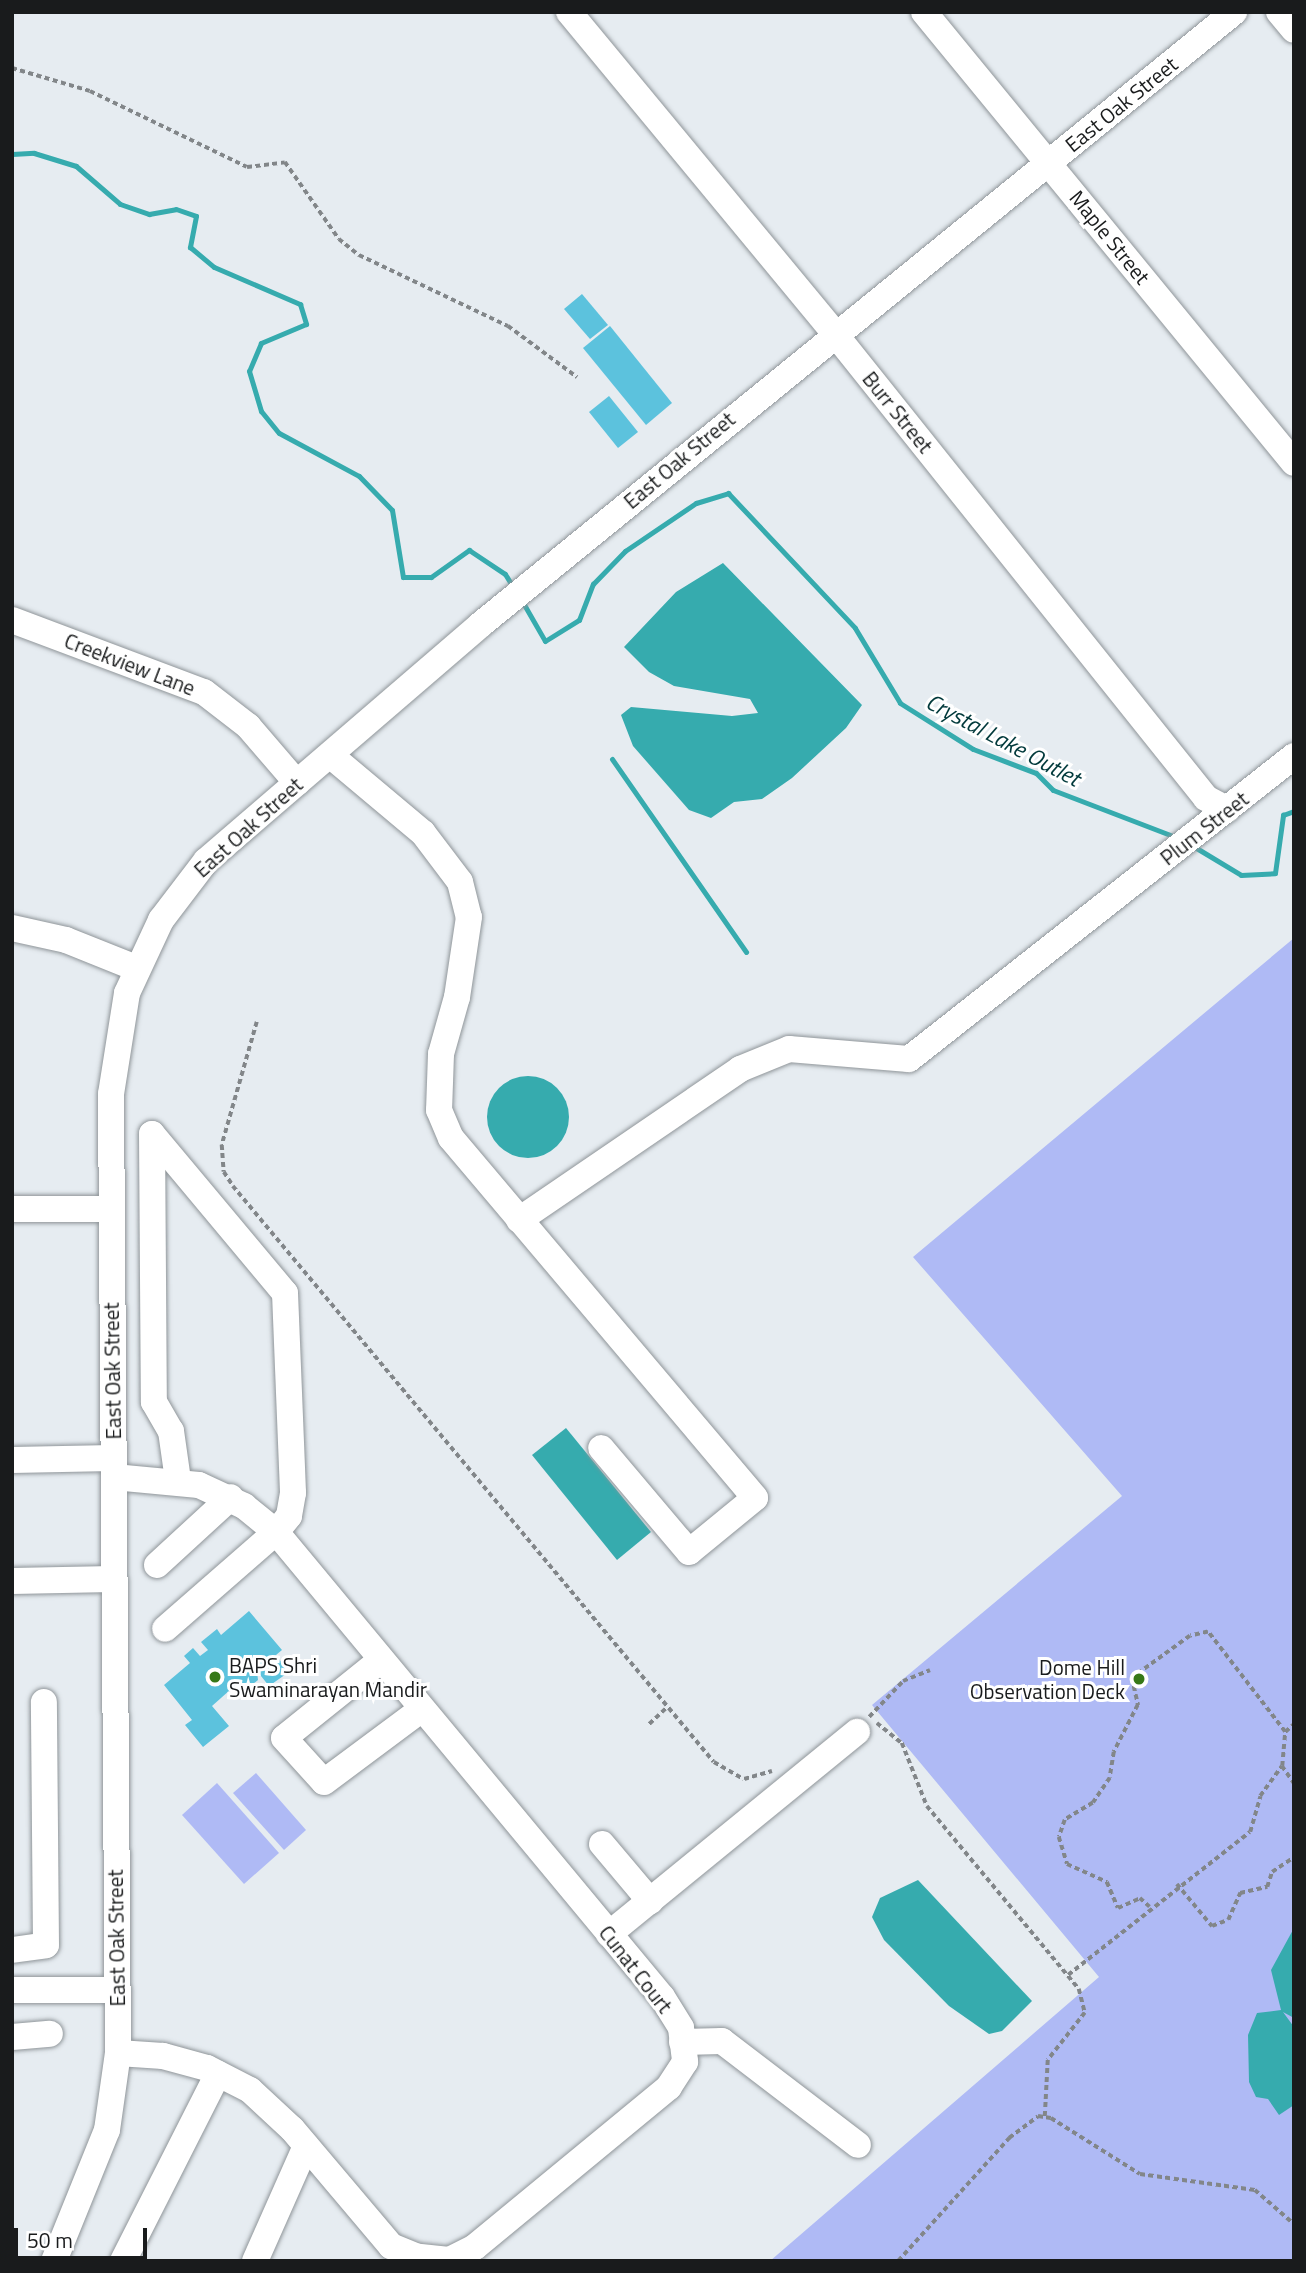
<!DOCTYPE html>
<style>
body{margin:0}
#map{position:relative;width:1306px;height:2273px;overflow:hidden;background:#e6ecf1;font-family:"Titillium Web",sans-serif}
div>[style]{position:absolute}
.green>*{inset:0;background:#afbaf5}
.water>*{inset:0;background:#36abae}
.round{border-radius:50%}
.stream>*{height:5px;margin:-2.5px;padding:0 2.5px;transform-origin:2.5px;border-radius:2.5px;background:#36abae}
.building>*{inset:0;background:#5cc2dd}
.path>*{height:3.5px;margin-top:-1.75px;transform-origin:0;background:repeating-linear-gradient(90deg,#828689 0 5px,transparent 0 8.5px)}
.roads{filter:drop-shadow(0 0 2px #8f9599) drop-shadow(0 0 2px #8f9599)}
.minor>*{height:26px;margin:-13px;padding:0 13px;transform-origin:13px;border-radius:13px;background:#fff}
.dots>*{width:19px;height:19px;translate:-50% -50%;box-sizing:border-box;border:4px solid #fff;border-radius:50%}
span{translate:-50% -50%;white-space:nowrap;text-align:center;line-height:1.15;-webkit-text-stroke:6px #fff;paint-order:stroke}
.street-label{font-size:21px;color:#191b1c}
.poi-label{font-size:21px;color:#191b1c}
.left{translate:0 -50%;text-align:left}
.right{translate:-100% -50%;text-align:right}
.water-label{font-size:23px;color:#01393b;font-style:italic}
.frame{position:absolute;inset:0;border:14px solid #191b1c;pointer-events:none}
.scale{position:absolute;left:14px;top:2228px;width:133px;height:32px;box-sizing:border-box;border:4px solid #191b1c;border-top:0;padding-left:9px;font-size:21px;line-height:24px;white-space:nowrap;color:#191b1c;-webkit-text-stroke:5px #fff;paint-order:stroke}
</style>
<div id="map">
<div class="green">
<div style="clip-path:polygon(1294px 938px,1294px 2261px,770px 2261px,1099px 1977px,872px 1705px,1122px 1496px,913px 1257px)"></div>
<div style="clip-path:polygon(256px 1773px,306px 1830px,284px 1850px,233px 1793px)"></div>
<div style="clip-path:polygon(217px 1783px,279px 1853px,244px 1884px,182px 1815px)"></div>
</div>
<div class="water">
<div style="clip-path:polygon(723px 563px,862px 705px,846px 728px,792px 778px,762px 799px,734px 802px,711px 818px,689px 810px,633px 746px,621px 715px,631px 707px,732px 716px,758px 713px,750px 699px,674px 686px,649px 672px,624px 647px,676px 592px)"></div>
<div class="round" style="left:487px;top:1076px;width:82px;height:82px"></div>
<div style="clip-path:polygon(566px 1428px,651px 1532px,617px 1560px,532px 1455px)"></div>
<div style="clip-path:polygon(918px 1880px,1032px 2001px,1002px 2031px,989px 2034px,949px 2006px,884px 1940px,872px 1917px,880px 1898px)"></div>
<div style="clip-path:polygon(1294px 1928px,1294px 2018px,1283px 2012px,1294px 2027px,1294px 2105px,1279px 2115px,1268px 2099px,1256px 2097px,1249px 2082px,1248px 2035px,1257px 2013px,1281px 2010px,1271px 1970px)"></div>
</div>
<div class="stream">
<div style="left:12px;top:154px;width:22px;rotate:-3deg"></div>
<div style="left:34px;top:153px;width:44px;rotate:17.2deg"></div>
<div style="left:76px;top:166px;width:58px;rotate:40.8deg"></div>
<div style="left:120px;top:204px;width:31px;rotate:19deg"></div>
<div style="left:149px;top:214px;width:27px;rotate:-10deg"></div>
<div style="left:176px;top:209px;width:21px;rotate:19deg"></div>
<div style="left:196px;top:216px;width:32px;rotate:101deg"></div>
<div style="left:190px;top:247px;width:31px;rotate:40deg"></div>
<div style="left:214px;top:267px;width:94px;rotate:23.3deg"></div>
<div style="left:300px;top:304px;width:21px;rotate:73deg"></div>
<div style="left:306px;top:324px;width:49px;rotate:157.1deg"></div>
<div style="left:261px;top:343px;width:30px;rotate:113deg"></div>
<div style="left:249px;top:371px;width:42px;rotate:73.3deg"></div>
<div style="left:261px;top:411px;width:28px;rotate:51deg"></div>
<div style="left:279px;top:433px;width:91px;rotate:28.3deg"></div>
<div style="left:359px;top:476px;width:47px;rotate:45.9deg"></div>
<div style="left:392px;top:510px;width:68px;rotate:80.7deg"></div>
<div style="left:403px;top:577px;width:28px"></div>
<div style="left:431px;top:577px;width:47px;rotate:-35.4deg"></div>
<div style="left:469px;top:550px;width:43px;rotate:33.7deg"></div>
<div style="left:505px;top:574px;width:15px;rotate:58deg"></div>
<div style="left:522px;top:601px;width:46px;rotate:60.1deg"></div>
<div style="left:545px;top:641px;width:40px;rotate:-32deg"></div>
<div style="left:579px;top:620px;width:39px;rotate:-69deg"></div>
<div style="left:593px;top:584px;width:46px;rotate:-45.9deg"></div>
<div style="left:625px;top:551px;width:86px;rotate:-34.1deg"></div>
<div style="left:696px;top:503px;width:34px;rotate:-17deg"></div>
<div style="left:728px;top:493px;width:185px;rotate:46.7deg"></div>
<div style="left:855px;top:628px;width:87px;rotate:59deg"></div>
<div style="left:900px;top:703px;width:86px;rotate:32.2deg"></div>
<div style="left:973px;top:749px;width:67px;rotate:20.9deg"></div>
<div style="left:1036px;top:773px;width:24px;rotate:45deg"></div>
<div style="left:1053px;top:790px;width:134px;rotate:21deg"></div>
<div style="left:612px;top:759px;width:235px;rotate:55.2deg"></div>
<div style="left:1193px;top:846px;width:56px;rotate:31.1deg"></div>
<div style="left:1241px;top:875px;width:34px;rotate:-3deg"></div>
<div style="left:1275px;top:873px;width:59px;rotate:-82.1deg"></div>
<div style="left:1283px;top:815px;width:12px;rotate:-20deg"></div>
</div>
<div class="building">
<div style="clip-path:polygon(582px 294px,608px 325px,590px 339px,564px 309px)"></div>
<div style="clip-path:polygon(610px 326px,672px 403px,646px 425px,583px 348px)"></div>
<div style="clip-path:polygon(609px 396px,638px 432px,618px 448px,589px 412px)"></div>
<div style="clip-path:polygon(249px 1611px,282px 1650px,276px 1655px,289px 1672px,269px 1686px,257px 1671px,258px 1680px,237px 1697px,230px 1690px,212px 1706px,229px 1726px,203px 1747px,185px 1725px,192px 1720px,164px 1685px,190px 1663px,184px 1656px,193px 1648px,200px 1656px,208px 1650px,201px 1642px,217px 1629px,221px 1635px)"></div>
</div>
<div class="path">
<div style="left:12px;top:68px;width:81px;rotate:16.4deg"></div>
<div style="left:90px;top:91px;width:174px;rotate:25.8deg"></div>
<div style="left:247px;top:167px;width:38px;rotate:-7deg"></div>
<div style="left:285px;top:162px;width:94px;rotate:55deg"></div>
<div style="left:339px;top:239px;width:26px;rotate:39deg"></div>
<div style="left:359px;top:255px;width:165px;rotate:25.5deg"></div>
<div style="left:508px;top:326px;width:86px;rotate:36.5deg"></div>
<div style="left:257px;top:1022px;width:128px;rotate:105.9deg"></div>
<div style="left:222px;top:1145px;width:27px;rotate:86deg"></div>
<div style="left:224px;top:1172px;width:17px;rotate:57deg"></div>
<div style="left:233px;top:1186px;width:750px;rotate:50.14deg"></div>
<div style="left:714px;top:1762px;width:34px;rotate:30deg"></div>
<div style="left:744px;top:1779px;width:29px;rotate:-16deg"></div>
<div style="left:869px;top:1717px;width:50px;rotate:-46.6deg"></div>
<div style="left:903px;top:1681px;width:29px;rotate:-22deg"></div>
<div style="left:877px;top:1723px;width:32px;rotate:39deg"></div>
<div style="left:902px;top:1743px;width:68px;rotate:68.4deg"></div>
<div style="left:927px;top:1806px;width:238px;rotate:50.3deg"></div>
<div style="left:1079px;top:1989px;width:25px;rotate:76deg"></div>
<div style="left:1085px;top:2013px;width:60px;rotate:128.2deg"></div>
<div style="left:1048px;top:2060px;width:57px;rotate:93deg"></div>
<div style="left:649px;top:1724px;width:25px;rotate:-43deg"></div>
<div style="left:1285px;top:1732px;width:12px;rotate:-42deg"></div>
<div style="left:1282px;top:1766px;width:21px;rotate:55deg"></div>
<div style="left:1177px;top:1884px;width:55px;rotate:50.2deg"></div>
<div style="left:1212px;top:1926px;width:17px;rotate:-21deg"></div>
<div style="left:1228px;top:1920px;width:30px;rotate:-66deg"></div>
<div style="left:1240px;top:1893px;width:28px;rotate:-13deg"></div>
<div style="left:1267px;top:1887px;width:16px;rotate:-72deg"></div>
<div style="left:1272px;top:1872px;width:27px;rotate:-34deg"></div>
<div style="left:1068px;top:1975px;width:231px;rotate:-38.2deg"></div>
<div style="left:1250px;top:1832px;width:37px;rotate:-74deg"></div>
<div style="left:1260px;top:1796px;width:37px;rotate:-54deg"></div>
<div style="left:1282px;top:1766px;width:34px;rotate:-85deg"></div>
<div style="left:1285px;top:1732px;width:126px;rotate:-127.6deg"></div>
<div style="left:1208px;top:1632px;width:18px;rotate:167deg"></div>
<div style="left:1190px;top:1636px;width:72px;rotate:144.1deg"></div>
<div style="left:1132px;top:1678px;width:28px;rotate:77deg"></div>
<div style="left:1138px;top:1705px;width:53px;rotate:117.1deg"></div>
<div style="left:1114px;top:1752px;width:26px;rotate:99deg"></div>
<div style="left:1110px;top:1778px;width:30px;rotate:124deg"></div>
<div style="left:1093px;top:1803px;width:33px;rotate:149deg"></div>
<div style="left:1065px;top:1820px;width:18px;rotate:109deg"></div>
<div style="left:1059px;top:1837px;width:28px;rotate:73deg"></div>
<div style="left:1067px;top:1864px;width:44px;rotate:24.2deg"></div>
<div style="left:1107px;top:1882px;width:28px;rotate:67deg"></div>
<div style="left:1118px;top:1908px;width:24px;rotate:-24deg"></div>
<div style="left:1140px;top:1898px;width:13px;rotate:42deg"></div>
<div style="left:898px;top:2261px;width:166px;rotate:-47.9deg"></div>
<div style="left:1009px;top:2138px;width:36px;rotate:-37deg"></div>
<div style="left:1038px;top:2116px;width:13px;rotate:9deg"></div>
<div style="left:1051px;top:2118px;width:105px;rotate:32.2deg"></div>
<div style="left:1140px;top:2174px;width:116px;rotate:7.9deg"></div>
<div style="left:1255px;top:2190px;width:52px;rotate:41.1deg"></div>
</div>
<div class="roads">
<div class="minor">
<div style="left:569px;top:12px;width:418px;rotate:50.4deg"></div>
<div style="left:835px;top:334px;width:594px;rotate:51.36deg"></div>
<div style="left:1206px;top:798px;width:24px;rotate:28deg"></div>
<div style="left:924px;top:12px;width:583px;rotate:50.63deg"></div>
<div style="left:1279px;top:12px;width:23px;rotate:50deg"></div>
<div style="left:12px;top:620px;width:205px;rotate:20.6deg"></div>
<div style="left:204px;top:692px;width:56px;rotate:37.7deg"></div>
<div style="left:248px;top:726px;width:75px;rotate:49.3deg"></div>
<div style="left:330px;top:755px;width:121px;rotate:40deg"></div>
<div style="left:423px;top:833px;width:61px;rotate:52.9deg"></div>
<div style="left:460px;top:882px;width:36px;rotate:76deg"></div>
<div style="left:469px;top:917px;width:81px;rotate:98.5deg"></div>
<div style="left:457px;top:997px;width:59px;rotate:105.7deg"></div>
<div style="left:441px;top:1054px;width:56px;rotate:92deg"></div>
<div style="left:439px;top:1110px;width:30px;rotate:67deg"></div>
<div style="left:451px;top:1138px;width:471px;rotate:49.8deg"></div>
<div style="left:755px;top:1498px;width:85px;rotate:140.7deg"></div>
<div style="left:689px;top:1552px;width:136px;rotate:-130.2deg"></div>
<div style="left:12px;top:928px;width:55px;rotate:12.5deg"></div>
<div style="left:66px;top:940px;width:75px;rotate:21.8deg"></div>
<div style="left:152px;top:1134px;width:207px;rotate:50.1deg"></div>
<div style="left:285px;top:1293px;width:200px;rotate:87.7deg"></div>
<div style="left:293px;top:1493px;width:23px;rotate:100deg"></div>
<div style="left:289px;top:1516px;width:21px;rotate:129deg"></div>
<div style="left:276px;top:1532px;width:147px;rotate:138.9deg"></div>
<div style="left:152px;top:1134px;width:268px;rotate:89.6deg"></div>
<div style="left:154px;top:1402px;width:34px;rotate:60deg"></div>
<div style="left:171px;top:1431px;width:49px;rotate:81.9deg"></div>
<div style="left:12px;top:1209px;width:97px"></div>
<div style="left:519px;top:1220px;width:268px;rotate:-34.3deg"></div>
<div style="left:740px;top:1069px;width:53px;rotate:-22.2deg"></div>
<div style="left:789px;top:1049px;width:120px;rotate:4.8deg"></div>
<div style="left:909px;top:1059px;width:490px;rotate:-38.2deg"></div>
<div style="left:12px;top:1460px;width:101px;rotate:-1.1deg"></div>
<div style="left:114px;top:1477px;width:85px;rotate:5.4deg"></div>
<div style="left:199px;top:1485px;width:50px;rotate:25deg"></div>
<div style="left:244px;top:1506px;width:41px;rotate:39.1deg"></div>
<div style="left:276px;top:1532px;width:604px;rotate:50.3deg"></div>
<div style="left:662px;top:1997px;width:36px;rotate:58deg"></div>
<div style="left:681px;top:2028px;width:34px;rotate:83deg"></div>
<div style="left:685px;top:2062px;width:30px;rotate:123deg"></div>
<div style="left:669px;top:2087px;width:251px;rotate:140.5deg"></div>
<div style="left:475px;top:2247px;width:29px;rotate:153deg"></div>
<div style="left:449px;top:2260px;width:31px;rotate:-174deg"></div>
<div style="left:418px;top:2257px;width:29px;rotate:-158deg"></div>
<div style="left:391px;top:2246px;width:153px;rotate:-130.2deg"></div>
<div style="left:292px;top:2129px;width:57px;rotate:-137.1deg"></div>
<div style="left:250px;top:2090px;width:48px;rotate:-152.9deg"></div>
<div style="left:207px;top:2068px;width:46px;rotate:-164.7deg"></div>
<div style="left:163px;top:2056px;width:45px;rotate:-176.2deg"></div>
<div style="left:157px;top:1565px;width:100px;rotate:-42.6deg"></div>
<div style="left:12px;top:1581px;width:101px;rotate:-1.1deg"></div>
<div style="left:381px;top:1660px;width:124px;rotate:141.2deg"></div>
<div style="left:284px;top:1738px;width:59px;rotate:47.7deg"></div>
<div style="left:324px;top:1782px;width:122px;rotate:-36.7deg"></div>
<div style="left:602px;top:1844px;width:75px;rotate:49.9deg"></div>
<div style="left:609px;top:1934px;width:320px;rotate:-39.2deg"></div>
<div style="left:12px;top:1950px;width:34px;rotate:-8deg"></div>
<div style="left:46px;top:1945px;width:243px;rotate:-90.5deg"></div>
<div style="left:12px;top:1990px;width:105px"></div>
<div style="left:12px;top:2037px;width:38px;rotate:-5deg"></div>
<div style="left:682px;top:2042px;width:40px;rotate:-1.4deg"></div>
<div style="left:722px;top:2041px;width:171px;rotate:37.4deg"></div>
<div style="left:54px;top:2261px;width:141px;rotate:-68deg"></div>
<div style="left:107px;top:2130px;width:78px;rotate:-81.9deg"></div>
<div style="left:118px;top:2053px;width:959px;rotate:-90.42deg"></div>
<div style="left:111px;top:1094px;width:102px;rotate:-81deg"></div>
<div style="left:127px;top:993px;width:81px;rotate:-65deg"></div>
<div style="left:161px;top:920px;width:74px;rotate:-52.7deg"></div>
<div style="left:206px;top:861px;width:362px;rotate:-40.7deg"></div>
<div style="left:480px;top:625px;width:972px;rotate:-39.11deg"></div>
<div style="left:123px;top:2261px;width:210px;rotate:-63.1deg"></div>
<div style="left:255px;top:2261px;width:126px;rotate:-66.1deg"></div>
</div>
</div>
<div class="dots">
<div style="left:215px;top:1677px;background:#367818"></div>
<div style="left:1139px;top:1679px;background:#367818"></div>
</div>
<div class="street-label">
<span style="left:1121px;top:104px;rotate:-39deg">East Oak Street</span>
<span style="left:1110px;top:237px;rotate:51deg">Maple Street</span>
<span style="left:898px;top:412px;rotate:51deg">Burr Street</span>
<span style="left:679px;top:460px;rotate:-40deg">East Oak Street</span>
<span style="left:130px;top:664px;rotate:21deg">Creekview Lane</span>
<span style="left:248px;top:827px;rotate:-42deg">East Oak Street</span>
<span style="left:1204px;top:828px;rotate:-38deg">Plum Street</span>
<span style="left:112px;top:1371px;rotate:-91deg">East Oak Street</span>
<span style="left:116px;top:1938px;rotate:-91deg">East Oak Street</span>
<span style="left:636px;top:1969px;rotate:52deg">Cunat Court</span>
</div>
<div class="poi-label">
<span class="left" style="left:229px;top:1677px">BAPS Shri<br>Swaminarayan Mandir</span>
<span class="right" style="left:1125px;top:1679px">Dome Hill<br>Observation Deck</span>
</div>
<div class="water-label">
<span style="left:1003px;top:740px;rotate:28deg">Crystal Lake Outlet</span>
</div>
<div class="frame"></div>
<div class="scale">50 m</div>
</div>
